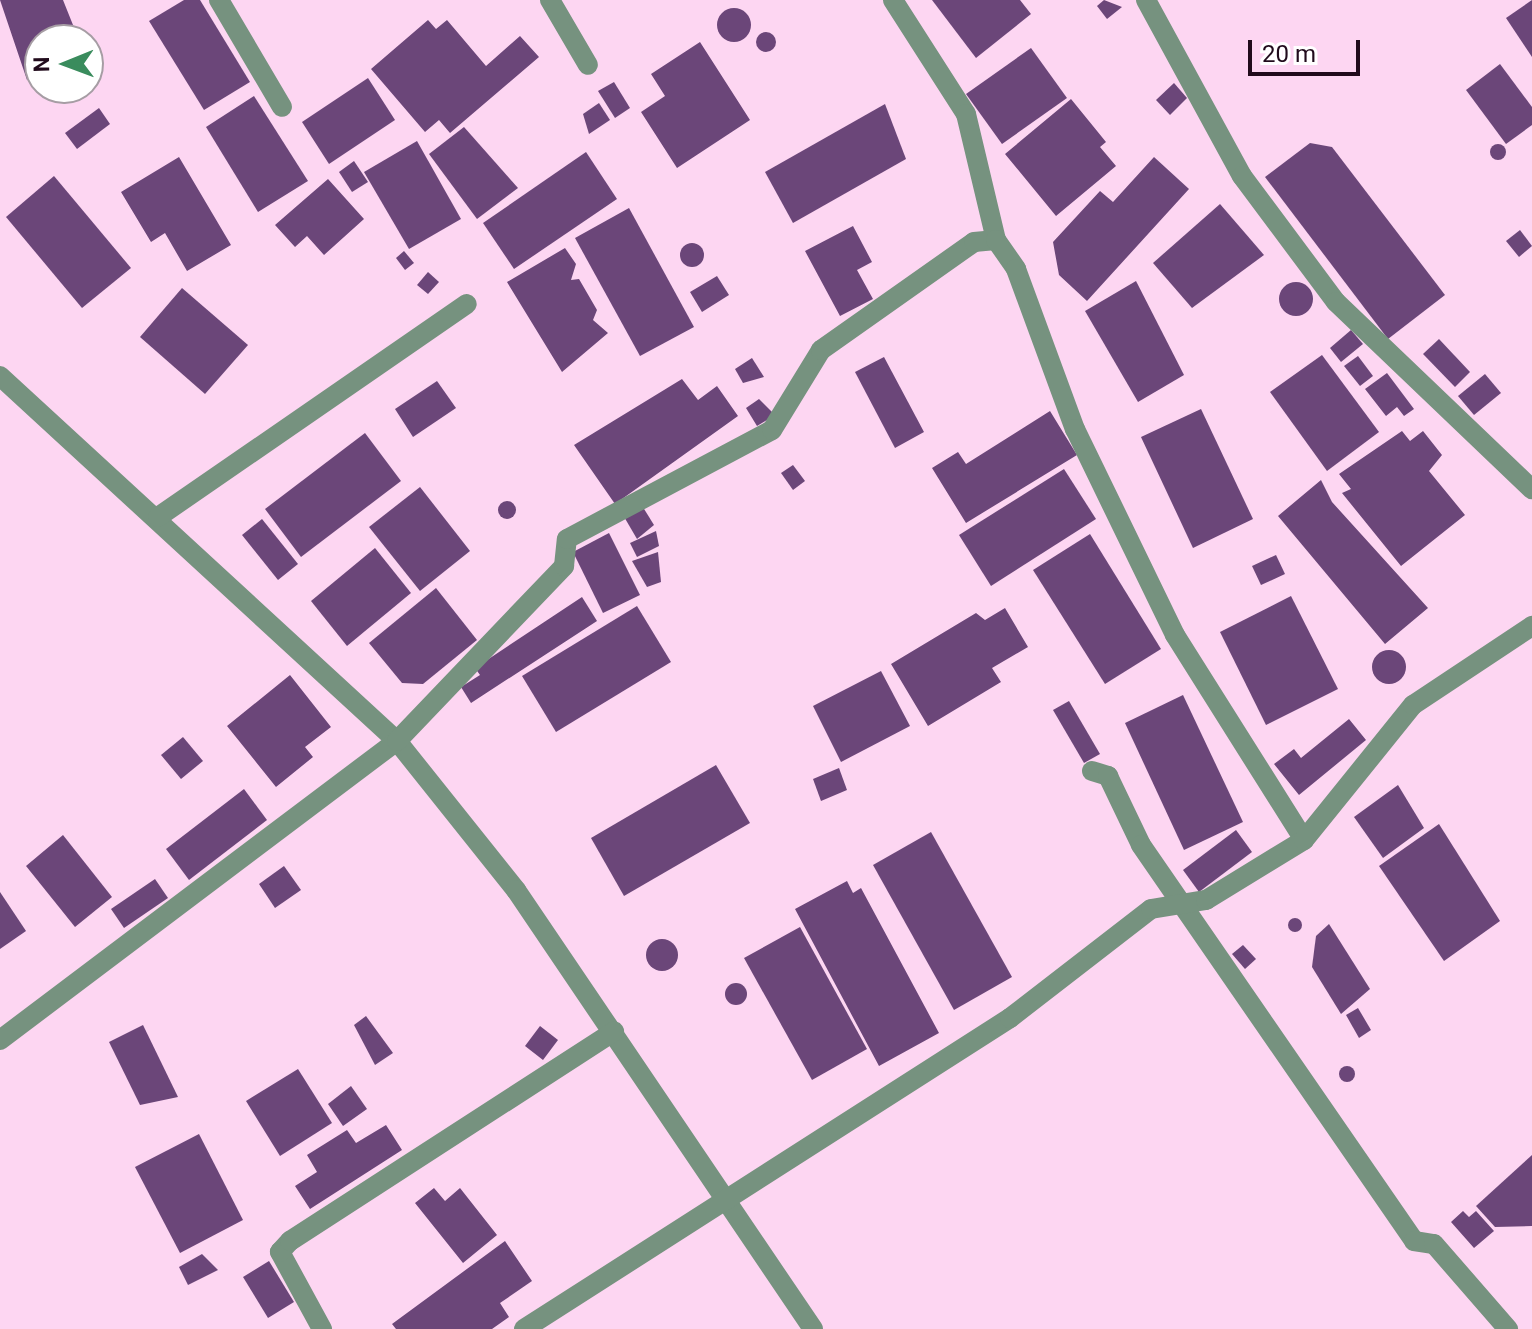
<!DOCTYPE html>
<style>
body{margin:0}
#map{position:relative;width:1532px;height:1329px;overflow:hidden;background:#fdd6f2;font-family:Roboto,sans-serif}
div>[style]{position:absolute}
.building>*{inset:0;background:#6b4679}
.round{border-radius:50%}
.street>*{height:20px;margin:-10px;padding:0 10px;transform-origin:10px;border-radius:10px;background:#76927f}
span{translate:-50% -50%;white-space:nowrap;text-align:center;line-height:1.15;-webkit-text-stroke:8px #fff;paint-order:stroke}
.north{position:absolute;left:24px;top:24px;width:80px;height:80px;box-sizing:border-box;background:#fff;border:2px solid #a69da4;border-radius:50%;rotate:269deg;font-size:22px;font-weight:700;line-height:32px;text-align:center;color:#210b1c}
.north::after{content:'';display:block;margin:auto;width:28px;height:36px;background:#3a8c5d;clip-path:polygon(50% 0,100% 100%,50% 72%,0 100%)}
.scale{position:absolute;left:1248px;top:40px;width:112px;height:36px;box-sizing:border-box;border:4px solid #210b1c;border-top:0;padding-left:10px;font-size:24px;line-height:28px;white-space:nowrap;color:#210b1c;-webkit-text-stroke:6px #fff;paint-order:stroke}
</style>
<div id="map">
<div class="building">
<div style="clip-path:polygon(0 0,63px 0,79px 40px,40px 40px,40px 75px,27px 80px)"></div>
<div style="clip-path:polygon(184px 0,200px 0,250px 82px,204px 110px,149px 21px)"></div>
<div style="clip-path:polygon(932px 0,1020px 0,1031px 14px,976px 58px)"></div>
<div style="clip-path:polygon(1104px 0,1122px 7px,1107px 19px,1097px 6px)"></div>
<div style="clip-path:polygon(1532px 0,1532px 57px,1506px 18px)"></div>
<div class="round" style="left:717px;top:8px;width:34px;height:34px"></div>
<div style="clip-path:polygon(428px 20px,436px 29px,447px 20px,486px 66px,520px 36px,539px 57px,450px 133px,439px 120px,425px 132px,371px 69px)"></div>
<div class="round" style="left:756px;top:32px;width:20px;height:20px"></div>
<div style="clip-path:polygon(700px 42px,750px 120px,677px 168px,641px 112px,665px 96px,651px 74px)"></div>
<div style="clip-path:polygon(1031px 48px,1067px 98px,1002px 144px,966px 94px)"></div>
<div style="clip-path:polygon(1500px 64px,1532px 107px,1532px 125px,1506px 144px,1466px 90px)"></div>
<div style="clip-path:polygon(368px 78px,395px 120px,329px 164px,302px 122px)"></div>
<div style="clip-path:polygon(614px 82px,630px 108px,615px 118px,598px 91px)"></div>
<div style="clip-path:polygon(1174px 83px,1187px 98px,1170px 115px,1156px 100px)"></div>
<div style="clip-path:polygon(254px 96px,308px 181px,258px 212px,206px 127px)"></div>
<div style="clip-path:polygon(1071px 99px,1106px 142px,1100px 147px,1116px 166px,1056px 216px,1005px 154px)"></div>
<div style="clip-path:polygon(599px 103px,610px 120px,589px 134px,583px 114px)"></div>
<div style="clip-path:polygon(885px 104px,906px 159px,793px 223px,765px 172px)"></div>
<div style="clip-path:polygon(99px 108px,110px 124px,77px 149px,65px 133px)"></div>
<div style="clip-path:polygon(464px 127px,518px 188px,477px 219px,429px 154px)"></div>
<div style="clip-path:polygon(417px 141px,461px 219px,409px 249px,364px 172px)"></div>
<div style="clip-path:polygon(1310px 143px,1332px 147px,1445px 295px,1388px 339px,1265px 177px)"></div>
<div class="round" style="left:1490px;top:144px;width:16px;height:16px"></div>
<div style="clip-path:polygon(586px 152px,617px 199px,514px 269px,483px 223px)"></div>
<div style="clip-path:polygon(179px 157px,231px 245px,187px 271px,165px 233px,151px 242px,121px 192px)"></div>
<div style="clip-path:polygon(1154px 157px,1189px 189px,1087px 301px,1059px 275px,1053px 242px,1100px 191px,1113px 202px)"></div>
<div style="clip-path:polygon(354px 161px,368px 182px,352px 192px,339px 172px)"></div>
<div style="clip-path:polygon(54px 176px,131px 268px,82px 308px,6px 217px)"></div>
<div style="clip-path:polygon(328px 179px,364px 219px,324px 255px,307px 236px,295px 247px,275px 225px)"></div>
<div style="clip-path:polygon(1220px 204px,1264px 255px,1192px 308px,1153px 263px)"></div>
<div style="clip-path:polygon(629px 208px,694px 327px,640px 356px,575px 238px)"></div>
<div style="clip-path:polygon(853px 226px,872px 262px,857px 270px,873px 299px,840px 316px,805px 251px)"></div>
<div style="clip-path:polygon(1520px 230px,1532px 246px,1519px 257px,1506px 241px)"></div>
<div class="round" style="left:680px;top:243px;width:24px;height:24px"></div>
<div style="clip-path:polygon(565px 248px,576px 264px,571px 280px,579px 279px,597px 310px,593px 320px,608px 333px,562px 372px,507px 282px)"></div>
<div style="clip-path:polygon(404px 251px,414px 263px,405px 270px,396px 258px)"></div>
<div style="clip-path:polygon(428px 272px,439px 282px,428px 294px,417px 285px)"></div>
<div style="clip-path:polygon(717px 276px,729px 295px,702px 312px,690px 292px)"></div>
<div style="clip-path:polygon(1136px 281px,1184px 375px,1138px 402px,1085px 311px)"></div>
<div class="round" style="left:1279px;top:282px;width:34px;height:34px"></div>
<div style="clip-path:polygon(182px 288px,248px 345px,205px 394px,140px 337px)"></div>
<div style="clip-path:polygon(1351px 330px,1363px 344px,1341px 362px,1330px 348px)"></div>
<div style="clip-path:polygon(1439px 339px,1470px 372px,1455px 387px,1423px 354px)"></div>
<div style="clip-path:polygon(1322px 355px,1379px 432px,1327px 471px,1270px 392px)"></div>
<div style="clip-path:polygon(1358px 356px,1373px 376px,1360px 386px,1344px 366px)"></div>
<div style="clip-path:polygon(884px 357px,924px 432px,895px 448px,855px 372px)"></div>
<div style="clip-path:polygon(752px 358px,764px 377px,743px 383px,735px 369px)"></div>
<div style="clip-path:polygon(1387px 373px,1414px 409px,1404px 416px,1397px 407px,1386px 416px,1365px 389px)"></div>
<div style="clip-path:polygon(1485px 374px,1501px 393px,1474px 415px,1458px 396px)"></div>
<div style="clip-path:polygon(682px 379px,698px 400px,717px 386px,738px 416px,615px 504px,574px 445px)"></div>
<div style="clip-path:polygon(437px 381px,456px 408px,413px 437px,395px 409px)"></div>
<div style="clip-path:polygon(759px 399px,775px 415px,757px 426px,746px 408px)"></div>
<div style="clip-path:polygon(1201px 409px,1253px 519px,1193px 548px,1141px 437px)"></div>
<div style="clip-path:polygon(1050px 411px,1077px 455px,966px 523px,932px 468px,958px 452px,966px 464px)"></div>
<div style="clip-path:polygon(1402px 431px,1410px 441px,1423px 431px,1442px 455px,1429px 471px,1465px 515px,1401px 566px,1342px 493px,1351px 489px,1339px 474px)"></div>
<div style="clip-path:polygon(365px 433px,401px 481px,301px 557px,265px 509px)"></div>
<div style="clip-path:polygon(793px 465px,805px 481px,793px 490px,781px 473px)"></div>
<div style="clip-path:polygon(1064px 469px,1096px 519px,991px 586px,959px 535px)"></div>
<div style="clip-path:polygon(1321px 480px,1332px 502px,1428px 608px,1385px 644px,1278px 516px)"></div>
<div style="clip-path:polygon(420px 487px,470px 551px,420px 591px,369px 527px)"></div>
<div class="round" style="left:498px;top:501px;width:18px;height:18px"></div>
<div style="clip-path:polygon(641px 504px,654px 525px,637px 539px,623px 515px)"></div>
<div style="clip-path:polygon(262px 519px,298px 564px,278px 580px,242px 535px)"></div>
<div style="clip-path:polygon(656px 531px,659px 546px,637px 557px,630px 543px)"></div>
<div style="clip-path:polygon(609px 533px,640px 595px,603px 613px,573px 552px)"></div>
<div style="clip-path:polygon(1090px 534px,1161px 649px,1105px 684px,1033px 570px)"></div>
<div style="clip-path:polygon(375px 548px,411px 593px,347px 646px,311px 601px)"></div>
<div style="clip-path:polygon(658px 552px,661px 582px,647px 587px,632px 561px)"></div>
<div style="clip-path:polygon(1276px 555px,1285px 574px,1261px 585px,1252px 566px)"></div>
<div style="clip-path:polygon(436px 588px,477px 640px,423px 684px,402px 683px,369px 643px)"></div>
<div style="clip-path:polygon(1291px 596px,1338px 689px,1266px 725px,1220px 632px)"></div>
<div style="clip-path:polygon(582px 597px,597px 621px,471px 703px,461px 687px,480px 675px,475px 668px)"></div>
<div style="clip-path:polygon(637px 606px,671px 662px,556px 732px,522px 676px)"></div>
<div style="clip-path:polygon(1005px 608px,1028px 647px,992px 668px,1001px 682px,928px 726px,891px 664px,976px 613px,985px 620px)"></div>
<div class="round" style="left:1372px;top:650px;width:34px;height:34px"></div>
<div style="clip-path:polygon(881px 671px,910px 726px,841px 762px,813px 706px)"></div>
<div style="clip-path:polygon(290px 675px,331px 727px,305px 747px,313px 757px,276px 787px,227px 726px)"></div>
<div style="clip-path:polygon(1183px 695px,1243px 822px,1184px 850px,1125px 723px)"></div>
<div style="clip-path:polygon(1069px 701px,1100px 754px,1084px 763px,1053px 710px)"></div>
<div style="clip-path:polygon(1349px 719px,1366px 740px,1299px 795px,1274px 764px,1294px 749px,1301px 758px)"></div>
<div style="clip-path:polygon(183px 737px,203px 761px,181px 779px,161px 755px)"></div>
<div style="clip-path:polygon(716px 765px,750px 823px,624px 896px,591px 838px)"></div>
<div style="clip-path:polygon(839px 768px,847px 790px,821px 801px,813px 779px)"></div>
<div style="clip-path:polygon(1398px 785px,1424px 828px,1383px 858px,1354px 817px)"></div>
<div style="clip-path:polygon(244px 789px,267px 820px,189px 880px,166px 849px)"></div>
<div style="clip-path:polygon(1439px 824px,1500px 921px,1444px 961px,1379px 866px)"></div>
<div style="clip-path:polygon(1236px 830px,1252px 852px,1199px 892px,1183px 870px)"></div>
<div style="clip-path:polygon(931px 832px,1012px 977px,954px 1010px,873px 865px)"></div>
<div style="clip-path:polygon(63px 835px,112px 897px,75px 927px,26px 866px)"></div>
<div style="clip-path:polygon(284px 866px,301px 890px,275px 908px,259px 884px)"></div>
<div style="clip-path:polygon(155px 879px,168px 898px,124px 928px,111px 909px)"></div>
<div style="clip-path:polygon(847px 881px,853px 893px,861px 888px,939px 1033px,879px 1066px,795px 909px)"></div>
<div style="clip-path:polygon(0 892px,26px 931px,0 949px)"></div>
<div class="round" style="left:1288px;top:918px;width:14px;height:14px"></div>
<div style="clip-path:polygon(1329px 924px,1370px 989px,1341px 1014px,1312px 967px,1316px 936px)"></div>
<div style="clip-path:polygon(800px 927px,867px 1049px,812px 1080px,744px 958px)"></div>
<div class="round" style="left:646px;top:939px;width:32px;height:32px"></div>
<div style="clip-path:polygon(1243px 945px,1256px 959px,1245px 969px,1232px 954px)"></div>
<div class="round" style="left:725px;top:983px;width:22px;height:22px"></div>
<div style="clip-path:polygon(1358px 1008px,1371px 1030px,1359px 1038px,1346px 1015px)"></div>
<div style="clip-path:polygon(366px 1016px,393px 1053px,375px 1065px,354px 1025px)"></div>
<div style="clip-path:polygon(143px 1025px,178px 1097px,140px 1105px,109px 1042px)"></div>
<div style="clip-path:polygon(540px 1026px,558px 1040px,543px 1060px,525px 1046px)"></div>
<div class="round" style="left:1339px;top:1066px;width:16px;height:16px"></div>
<div style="clip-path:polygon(298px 1069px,332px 1123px,280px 1156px,246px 1101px)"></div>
<div style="clip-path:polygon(351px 1086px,367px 1109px,343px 1126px,328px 1104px)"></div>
<div style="clip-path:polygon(386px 1125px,402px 1150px,310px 1209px,295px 1186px,317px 1172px,307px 1155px,347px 1130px,356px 1143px)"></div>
<div style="clip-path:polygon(199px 1134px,243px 1220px,180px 1253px,135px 1167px)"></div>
<div style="clip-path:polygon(1532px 1155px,1532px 1226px,1495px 1227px,1476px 1206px)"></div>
<div style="clip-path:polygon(434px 1188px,445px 1201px,460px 1188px,497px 1235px,463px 1263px,415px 1203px)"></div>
<div style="clip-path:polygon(1463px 1211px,1469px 1217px,1476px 1211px,1494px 1231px,1474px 1248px,1451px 1222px)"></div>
<div style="clip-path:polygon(505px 1241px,532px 1281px,500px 1303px,509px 1317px,492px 1329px,396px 1329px,392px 1324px)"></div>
<div style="clip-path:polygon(202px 1254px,218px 1270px,188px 1285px,179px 1267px)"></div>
<div style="clip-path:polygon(269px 1261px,294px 1302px,268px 1318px,243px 1277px)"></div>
</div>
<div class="street">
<div style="left:219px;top:0;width:124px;rotate:59.5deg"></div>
<div style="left:550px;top:0;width:75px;rotate:59.7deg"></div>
<div style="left:893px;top:0;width:135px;rotate:57.4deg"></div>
<div style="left:966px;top:114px;width:130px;rotate:76.6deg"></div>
<div style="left:1146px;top:0;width:200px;rotate:61.4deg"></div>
<div style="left:1242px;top:176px;width:157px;rotate:53.3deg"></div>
<div style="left:1336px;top:302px;width:271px;rotate:43.7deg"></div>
<div style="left:0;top:376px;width:539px;rotate:42.6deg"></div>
<div style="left:397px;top:741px;width:191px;rotate:51.4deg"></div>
<div style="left:516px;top:890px;width:530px;rotate:55.92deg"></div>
<div style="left:158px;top:517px;width:375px;rotate:-34.6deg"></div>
<div style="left:1092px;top:771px;width:17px;rotate:17deg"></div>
<div style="left:1108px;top:776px;width:76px;rotate:64.4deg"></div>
<div style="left:1141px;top:845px;width:481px;rotate:55.4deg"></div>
<div style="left:1414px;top:1241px;width:20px;rotate:9deg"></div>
<div style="left:1434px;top:1244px;width:113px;rotate:49deg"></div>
<div style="left:0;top:1040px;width:497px;rotate:-37deg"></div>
<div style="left:397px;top:741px;width:242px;rotate:-46.3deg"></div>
<div style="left:564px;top:566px;width:27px;rotate:-84deg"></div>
<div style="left:567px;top:539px;width:232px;rotate:-28deg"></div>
<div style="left:772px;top:430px;width:94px;rotate:-58.5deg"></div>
<div style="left:821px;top:350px;width:187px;rotate:-35.2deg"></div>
<div style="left:974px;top:242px;width:22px;rotate:-5deg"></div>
<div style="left:996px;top:240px;width:35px;rotate:55deg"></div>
<div style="left:1016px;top:269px;width:171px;rotate:69.8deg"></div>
<div style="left:1075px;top:429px;width:229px;rotate:64.1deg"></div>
<div style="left:1175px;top:635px;width:242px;rotate:57.8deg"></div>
<div style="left:322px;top:1329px;width:88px;rotate:-118.6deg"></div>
<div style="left:280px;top:1252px;width:15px;rotate:-48deg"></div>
<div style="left:290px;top:1241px;width:386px;rotate:-32.9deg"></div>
<div style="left:524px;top:1329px;width:577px;rotate:-32.62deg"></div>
<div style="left:1010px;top:1018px;width:178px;rotate:-37.7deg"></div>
<div style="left:1151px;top:909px;width:56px;rotate:-9.3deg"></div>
<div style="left:1206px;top:900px;width:115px;rotate:-31.5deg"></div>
<div style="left:1304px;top:840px;width:174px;rotate:-51.1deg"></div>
<div style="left:1413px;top:705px;width:143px;rotate:-33.6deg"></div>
</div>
<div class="north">N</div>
<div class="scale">20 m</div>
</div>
